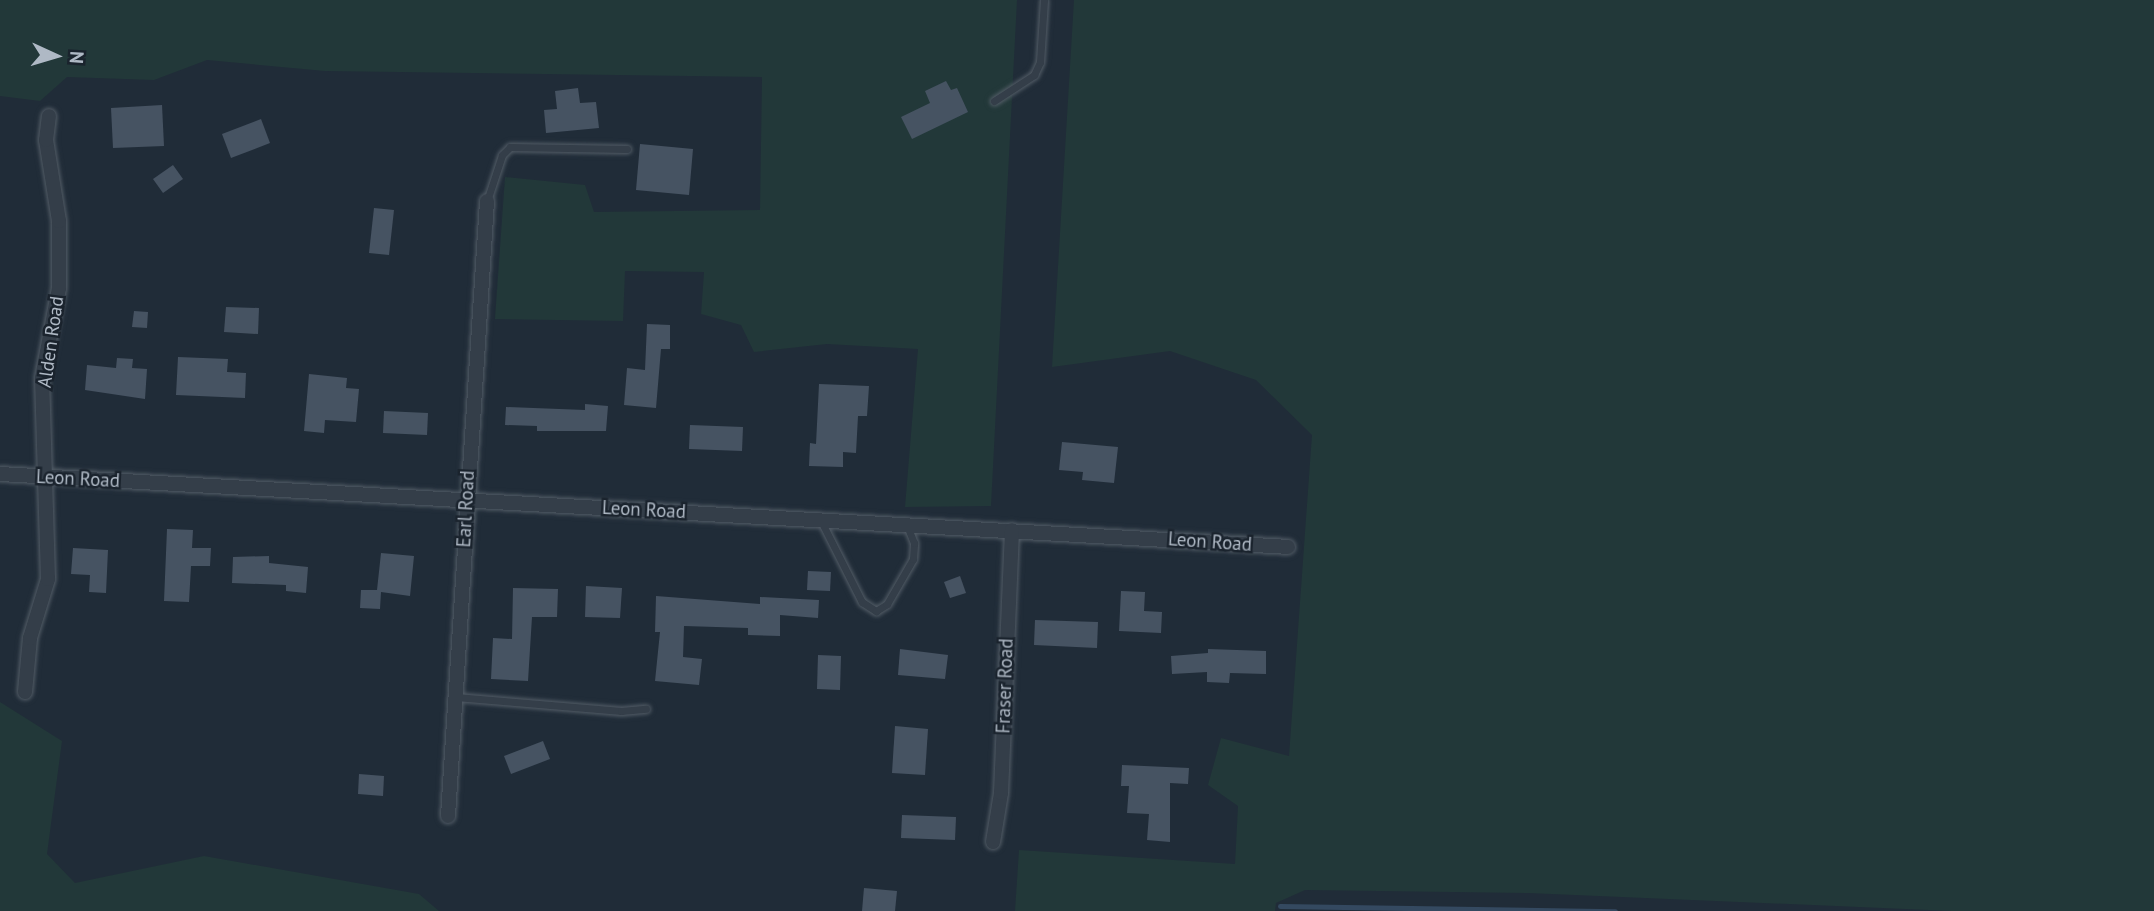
<!DOCTYPE html>
<style>
body{margin:0}
#map{position:relative;width:2154px;height:911px;overflow:hidden;background:#202c38;font-family:"PT Sans",sans-serif}
div>[style]{position:absolute}
.green>*{inset:0;background:#223839}
.stream>*{height:5px;margin:-2.5px;padding:0 2.5px;transform-origin:2.5px;border-radius:2.5px;background:#344960}
.building>*{inset:0;background:#465362}
.roads{filter:drop-shadow(0 0 2px #525c66) drop-shadow(0 0 2px #525c66)}
.lane>*{height:7px;margin:-3.5px;padding:0 3.5px;transform-origin:3.5px;border-radius:3.5px;background:#343e49}
.street>*{height:14px;margin:-7px;padding:0 7px;transform-origin:7px;border-radius:7px;background:#343e49}
span{translate:-50% -50%;white-space:nowrap;text-align:center;line-height:1.15;-webkit-text-stroke:5px #1a232d;paint-order:stroke}
.street-label{font-size:19px;color:#afb9c5}
.north{position:absolute;left:21px;top:21px;width:70px;height:70px;-webkit-text-stroke:5px #1a232d;paint-order:stroke;rotate:94deg;font-size:19px;font-weight:700;line-height:28px;text-align:center;color:#afb9c5}
.north::after{content:'';display:block;margin:auto;width:24px;height:32px;background:#afb9c5;clip-path:polygon(50% 0,100% 100%,50% 72%,0 100%)}
</style>
<div id="map">
<div class="green">
<div style="clip-path:polygon(0 0,1017px 0,991px 506px,905px 507px,918px 349px,827px 344px,754px 352px,741px 325px,701px 314px,704px 272px,625px 271px,623px 321px,495px 319px,505px 177px,585px 185px,594px 212px,760px 210px,762px 77px,325px 71px,207px 60px,154px 80px,67px 77px,40px 101px,0 96px)"></div>
<div style="clip-path:polygon(1074px 0,2154px 0,2154px 911px,1952px 911px,1528px 893px,1305px 890px,1276px 903px,1275px 911px,1015px 911px,1019px 850px,1235px 864px,1238px 806px,1208px 785px,1221px 738px,1289px 756px,1312px 435px,1256px 380px,1170px 351px,1052px 367px)"></div>
<div style="clip-path:polygon(0 702px,62px 741px,47px 854px,75px 883px,204px 856px,419px 894px,439px 911px,0 911px)"></div>
</div>
<div class="stream">
<div style="left:1280px;top:906px;width:335px;rotate:0.9deg"></div>
</div>
<div class="building">
<div style="clip-path:polygon(946px 81px,951px 90px,957px 88px,968px 112px,912px 139px,901px 117px,930px 103px,925px 91px)"></div>
<div style="clip-path:polygon(578px 88px,580px 103px,596px 102px,599px 128px,546px 133px,544px 110px,557px 109px,555px 91px)"></div>
<div style="clip-path:polygon(162px 105px,164px 146px,113px 148px,111px 108px)"></div>
<div style="clip-path:polygon(261px 119px,270px 143px,231px 158px,222px 134px)"></div>
<div style="clip-path:polygon(640px 144px,693px 149px,689px 195px,636px 190px)"></div>
<div style="clip-path:polygon(173px 165px,183px 179px,163px 193px,153px 179px)"></div>
<div style="clip-path:polygon(374px 208px,394px 210px,389px 255px,369px 253px)"></div>
<div style="clip-path:polygon(226px 307px,259px 308px,258px 334px,224px 332px)"></div>
<div style="clip-path:polygon(134px 311px,148px 312px,147px 328px,132px 327px)"></div>
<div style="clip-path:polygon(647px 324px,670px 325px,670px 349px,661px 349px,656px 408px,624px 405px,627px 368px,645px 370px)"></div>
<div style="clip-path:polygon(178px 357px,228px 359px,227px 372px,246px 373px,245px 398px,176px 395px)"></div>
<div style="clip-path:polygon(117px 358px,133px 359px,132px 368px,147px 369px,145px 399px,85px 390px,87px 365px,116px 368px)"></div>
<div style="clip-path:polygon(309px 374px,347px 378px,346px 388px,359px 389px,356px 422px,325px 420px,324px 433px,304px 431px)"></div>
<div style="clip-path:polygon(819px 384px,869px 386px,867px 416px,858px 416px,856px 453px,843px 452px,843px 467px,809px 466px,810px 443px,816px 444px)"></div>
<div style="clip-path:polygon(585px 404px,608px 406px,606px 431px,537px 431px,537px 426px,505px 425px,506px 407px,585px 410px)"></div>
<div style="clip-path:polygon(384px 411px,428px 413px,427px 435px,383px 433px)"></div>
<div style="clip-path:polygon(690px 425px,743px 427px,742px 451px,689px 449px)"></div>
<div style="clip-path:polygon(1062px 442px,1118px 447px,1114px 483px,1082px 480px,1083px 472px,1059px 470px)"></div>
<div style="clip-path:polygon(167px 529px,193px 530px,192px 548px,211px 548px,210px 566px,191px 566px,189px 602px,164px 601px)"></div>
<div style="clip-path:polygon(73px 548px,108px 550px,106px 593px,89px 592px,90px 575px,71px 574px)"></div>
<div style="clip-path:polygon(381px 553px,414px 556px,410px 596px,381px 592px,380px 609px,360px 608px,361px 590px,377px 590px)"></div>
<div style="clip-path:polygon(269px 556px,269px 563px,308px 567px,306px 593px,286px 591px,286px 585px,232px 583px,233px 557px)"></div>
<div style="clip-path:polygon(808px 571px,831px 572px,830px 591px,807px 590px)"></div>
<div style="clip-path:polygon(960px 576px,966px 593px,950px 598px,944px 582px)"></div>
<div style="clip-path:polygon(586px 586px,622px 588px,620px 618px,585px 617px)"></div>
<div style="clip-path:polygon(513px 588px,558px 589px,557px 617px,532px 617px,528px 681px,491px 679px,493px 638px,512px 639px)"></div>
<div style="clip-path:polygon(1121px 591px,1145px 592px,1144px 611px,1162px 612px,1161px 633px,1119px 631px)"></div>
<div style="clip-path:polygon(656px 596px,760px 604px,760px 597px,819px 600px,818px 618px,780px 615px,780px 636px,748px 635px,748px 628px,684px 626px,683px 657px,702px 659px,699px 685px,655px 681px,660px 632px,655px 632px)"></div>
<div style="clip-path:polygon(1035px 620px,1098px 622px,1097px 648px,1034px 645px)"></div>
<div style="clip-path:polygon(900px 649px,948px 655px,945px 679px,898px 675px)"></div>
<div style="clip-path:polygon(1208px 649px,1266px 651px,1266px 674px,1230px 673px,1229px 683px,1207px 682px,1207px 672px,1172px 674px,1171px 656px,1208px 653px)"></div>
<div style="clip-path:polygon(818px 655px,841px 656px,840px 690px,817px 689px)"></div>
<div style="clip-path:polygon(895px 726px,928px 729px,925px 775px,892px 773px)"></div>
<div style="clip-path:polygon(543px 741px,550px 759px,511px 774px,504px 756px)"></div>
<div style="clip-path:polygon(1122px 765px,1189px 768px,1188px 784px,1170px 783px,1170px 842px,1147px 840px,1149px 814px,1127px 813px,1129px 786px,1121px 786px)"></div>
<div style="clip-path:polygon(359px 774px,384px 776px,383px 796px,358px 794px)"></div>
<div style="clip-path:polygon(902px 815px,956px 817px,955px 840px,901px 838px)"></div>
<div style="clip-path:polygon(864px 888px,897px 891px,895px 911px,862px 911px)"></div>
</div>
<div class="roads">
<div class="lane">
<div style="left:994px;top:101px;width:48px;rotate:-33deg"></div>
<div style="left:1034px;top:75px;width:14px;rotate:-65deg"></div>
<div style="left:1040px;top:62px;width:62px;rotate:-86.3deg"></div>
<div style="left:487px;top:201px;width:48px;rotate:-71.9deg"></div>
<div style="left:502px;top:155px;width:11px;rotate:-45deg"></div>
<div style="left:510px;top:147px;width:117px;rotate:1deg"></div>
<div style="left:821px;top:521px;width:91px;rotate:63.2deg"></div>
<div style="left:862px;top:602px;width:17px;rotate:33deg"></div>
<div style="left:876px;top:611px;width:13px;rotate:-32deg"></div>
<div style="left:887px;top:604px;width:52px;rotate:-60deg"></div>
<div style="left:913px;top:559px;width:16px;rotate:-86deg"></div>
<div style="left:914px;top:543px;width:18px;rotate:-112deg"></div>
<div style="left:456px;top:697px;width:166px;rotate:4.8deg"></div>
<div style="left:621px;top:711px;width:25px;rotate:-5deg"></div>
</div>
<div class="street">
<div style="left:0;top:474px;width:1290px;rotate:3.24deg"></div>
<div style="left:25px;top:692px;width:54px;rotate:-84.7deg"></div>
<div style="left:30px;top:638px;width:62px;rotate:-73deg"></div>
<div style="left:48px;top:579px;width:201px;rotate:-91.7deg"></div>
<div style="left:42px;top:378px;width:92px;rotate:-79.3deg"></div>
<div style="left:59px;top:288px;width:67px;rotate:-90deg"></div>
<div style="left:59px;top:221px;width:82px;rotate:-99.1deg"></div>
<div style="left:46px;top:140px;width:24px;rotate:-83deg"></div>
<div style="left:448px;top:816px;width:616px;rotate:-86.37deg"></div>
<div style="left:993px;top:842px;width:50px;rotate:-80.7deg"></div>
<div style="left:1001px;top:793px;width:263px;rotate:-87.6deg"></div>
</div>
</div>
<div class="street-label">
<span style="left:51px;top:342px;rotate:-82deg">Alden Road</span>
<span style="left:78px;top:479px;rotate:3deg">Leon Road</span>
<span style="left:466px;top:509px;rotate:-87deg">Earl Road</span>
<span style="left:644px;top:510px;rotate:3deg">Leon Road</span>
<span style="left:1210px;top:542px;rotate:4deg">Leon Road</span>
<span style="left:1005px;top:686px;rotate:-88deg">Fraser Road</span>
</div>
<div class="north">N</div>
</div>
